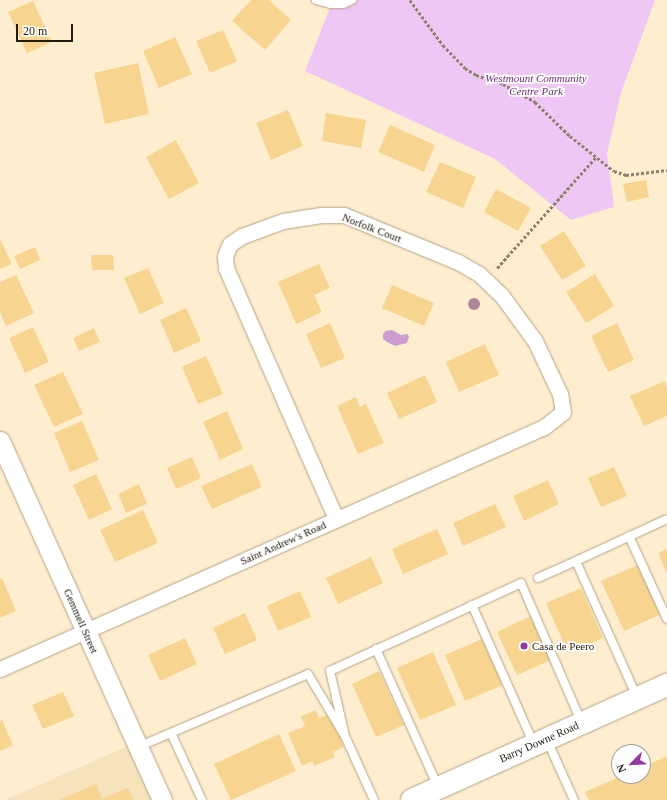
<!DOCTYPE html>
<style>
body{margin:0}
#map{position:relative;width:667px;height:800px;overflow:hidden;background:#feeecf;font-family:Georgia,serif}
div>[style]{position:absolute}
.built>*{inset:0;background:#f6e3bc}
.green>*{inset:0;background:#efc7f5}
.water>*{inset:0;background:#cc9cd2}
.building>*{inset:0;background:#f7d591}
.path>*{height:2.5px;margin-top:-1.25px;transform-origin:0;background:repeating-linear-gradient(90deg,#8e836f 0 3px,transparent 0 5px)}
.roads{filter:drop-shadow(0 0 1px #b3a487) drop-shadow(0 0 1px #b3a487)}
.service>*{height:8px;margin:-4px;padding:0 4px;transform-origin:4px;border-radius:4px;background:#fff}
.minor>*{height:15px;margin:-7.5px;padding:0 7.5px;transform-origin:7.5px;border-radius:7.5px;background:#fff}
.tertiary>*{height:19px;margin:-9.5px;padding:0 9.5px;transform-origin:9.5px;border-radius:9.5px;background:#fff}
.secondary>*{height:22px;margin:-11px;padding:0 11px;transform-origin:11px;border-radius:11px;background:#fff}
.trees>*{width:12px;height:12px;margin:-6px;border-radius:50%;background:#ad869d}
.dots>*{width:11px;height:11px;translate:-50% -50%;box-sizing:border-box;border:2px solid #fdfdfd;border-radius:50%}
span{translate:-50% -50%;white-space:nowrap;text-align:center;line-height:1.15;-webkit-text-stroke:3.5px #fdfdfd;paint-order:stroke}
.park-label{font-size:11px;color:#6b3174;font-style:italic}
.street-label{font-size:11px;color:#211b10}
.poi-label{font-size:11px;color:#211b10}
.left{translate:0 -50%;text-align:left}
.north{position:absolute;left:611px;top:744px;width:40px;height:40px;box-sizing:border-box;background:#fdfdfd;border:1px solid #a5a39e;border-radius:50%;rotate:246deg;font-size:11px;font-weight:700;line-height:16px;text-align:center;color:#211b10}
.north::after{content:'';display:block;margin:auto;width:14px;height:18px;background:#9236a0;clip-path:polygon(50% 0,100% 100%,50% 72%,0 100%)}
.scale{position:absolute;left:16px;top:24px;width:57px;height:18px;box-sizing:border-box;border:2px solid #211b10;border-top:0;padding-left:5px;font-size:12px;line-height:14px;white-space:nowrap;color:#211b10;-webkit-text-stroke:3px #fdfdfd;paint-order:stroke}
</style>
<div id="map">
<div class="built">
<div style="clip-path:polygon(137px 742px,163px 800px,5px 800px)"></div>
</div>
<div class="green">
<div style="clip-path:polygon(333px 0,655px 0,621px 93px,607px 153px,614px 207px,571px 220px,495px 159px,305px 71px)"></div>
</div>
<div class="water">
<div style="clip-path:polygon(392px 330px,401px 335px,407px 334px,409px 336px,407px 343px,395px 346px,387px 342px,383px 339px,383px 335px,385px 331px)"></div>
</div>
<div class="building">
<div style="clip-path:polygon(251px 0,269px 0,291px 20px,265px 50px,232px 21px)"></div>
<div style="clip-path:polygon(33px 1px,52px 42px,27px 53px,8px 12px)"></div>
<div style="clip-path:polygon(223px 30px,237px 61px,210px 73px,196px 41px)"></div>
<div style="clip-path:polygon(175px 37px,192px 74px,159px 88px,143px 51px)"></div>
<div style="clip-path:polygon(138px 63px,149px 114px,105px 124px,94px 73px)"></div>
<div style="clip-path:polygon(288px 110px,303px 146px,271px 160px,256px 123px)"></div>
<div style="clip-path:polygon(326px 113px,366px 120px,361px 148px,322px 141px)"></div>
<div style="clip-path:polygon(390px 125px,435px 145px,424px 172px,378px 152px)"></div>
<div style="clip-path:polygon(176px 140px,199px 183px,169px 199px,146px 157px)"></div>
<div style="clip-path:polygon(440px 162px,476px 177px,463px 208px,426px 192px)"></div>
<div style="clip-path:polygon(646px 180px,649px 197px,627px 202px,623px 184px)"></div>
<div style="clip-path:polygon(496px 189px,531px 208px,518px 231px,484px 212px)"></div>
<div style="clip-path:polygon(564px 231px,586px 266px,562px 280px,540px 246px)"></div>
<div style="clip-path:polygon(0 239px,12px 264px,0 269px)"></div>
<div style="clip-path:polygon(35px 247px,40px 260px,20px 269px,14px 256px)"></div>
<div style="clip-path:polygon(91px 255px,113px 255px,114px 270px,92px 270px)"></div>
<div style="clip-path:polygon(319px 264px,330px 288px,314px 295px,322px 312px,296px 324px,278px 282px)"></div>
<div style="clip-path:polygon(148px 268px,164px 303px,140px 314px,124px 278px)"></div>
<div style="clip-path:polygon(595px 274px,614px 306px,586px 323px,566px 292px)"></div>
<div style="clip-path:polygon(16px 275px,34px 313px,6px 326px,0 312px,0 282px)"></div>
<div style="clip-path:polygon(392px 285px,434px 303px,424px 326px,382px 308px)"></div>
<div style="clip-path:polygon(186px 308px,201px 341px,174px 353px,160px 320px)"></div>
<div style="clip-path:polygon(330px 323px,345px 358px,321px 368px,306px 334px)"></div>
<div style="clip-path:polygon(617px 323px,634px 360px,608px 372px,591px 336px)"></div>
<div style="clip-path:polygon(33px 327px,49px 362px,25px 373px,9px 338px)"></div>
<div style="clip-path:polygon(94px 328px,100px 342px,79px 351px,73px 338px)"></div>
<div style="clip-path:polygon(485px 344px,499px 375px,459px 392px,446px 362px)"></div>
<div style="clip-path:polygon(206px 356px,223px 394px,198px 404px,182px 367px)"></div>
<div style="clip-path:polygon(63px 372px,83px 414px,54px 427px,34px 385px)"></div>
<div style="clip-path:polygon(425px 375px,437px 402px,399px 419px,387px 393px)"></div>
<div style="clip-path:polygon(665px 381px,667px 387px,667px 416px,644px 426px,630px 396px)"></div>
<div style="clip-path:polygon(356px 397px,360px 407px,366px 404px,384px 443px,358px 454px,337px 406px)"></div>
<div style="clip-path:polygon(227px 411px,243px 449px,220px 460px,203px 422px)"></div>
<div style="clip-path:polygon(82px 421px,99px 460px,70px 472px,54px 433px)"></div>
<div style="clip-path:polygon(192px 457px,201px 478px,176px 489px,167px 468px)"></div>
<div style="clip-path:polygon(252px 464px,262px 487px,212px 509px,201px 486px)"></div>
<div style="clip-path:polygon(614px 467px,627px 496px,601px 507px,588px 478px)"></div>
<div style="clip-path:polygon(96px 474px,112px 509px,89px 520px,73px 485px)"></div>
<div style="clip-path:polygon(548px 480px,559px 504px,524px 521px,513px 496px)"></div>
<div style="clip-path:polygon(139px 484px,147px 504px,126px 513px,118px 494px)"></div>
<div style="clip-path:polygon(495px 504px,506px 527px,463px 546px,453px 523px)"></div>
<div style="clip-path:polygon(143px 510px,158px 543px,115px 562px,100px 530px)"></div>
<div style="clip-path:polygon(437px 529px,448px 554px,403px 574px,392px 549px)"></div>
<div style="clip-path:polygon(667px 549px,667px 574px,658px 553px)"></div>
<div style="clip-path:polygon(371px 557px,383px 583px,338px 604px,326px 578px)"></div>
<div style="clip-path:polygon(638px 565px,661px 614px,624px 631px,601px 581px)"></div>
<div style="clip-path:polygon(2px 578px,16px 611px,0 618px,0 579px)"></div>
<div style="clip-path:polygon(581px 588px,603px 638px,568px 653px,546px 603px)"></div>
<div style="clip-path:polygon(300px 591px,311px 617px,278px 631px,267px 606px)"></div>
<div style="clip-path:polygon(245px 613px,257px 640px,225px 654px,213px 628px)"></div>
<div style="clip-path:polygon(531px 616px,551px 660px,517px 675px,497px 632px)"></div>
<div style="clip-path:polygon(185px 638px,197px 664px,160px 681px,148px 655px)"></div>
<div style="clip-path:polygon(482px 639px,503px 685px,465px 701px,445px 655px)"></div>
<div style="clip-path:polygon(433px 652px,456px 705px,420px 720px,397px 668px)"></div>
<div style="clip-path:polygon(379px 671px,404px 725px,376px 737px,352px 684px)"></div>
<div style="clip-path:polygon(63px 692px,74px 716px,43px 729px,32px 705px)"></div>
<div style="clip-path:polygon(316px 710px,319px 718px,330px 714px,344px 747px,333px 752px,335px 757px,314px 766px,312px 761px,302px 766px,288px 733px,305px 726px,301px 716px)"></div>
<div style="clip-path:polygon(2px 720px,13px 745px,0 751px,0 721px)"></div>
<div style="clip-path:polygon(279px 734px,296px 771px,231px 800px,214px 764px)"></div>
<div style="clip-path:polygon(667px 756px,667px 800px,589px 800px,585px 792px,621px 776px,643px 776px,643px 767px)"></div>
<div style="clip-path:polygon(96px 784px,102px 799px,128px 788px,134px 800px,59px 800px)"></div>
</div>
<div class="path">
<div style="left:410px;top:0;width:56px;rotate:53.7deg"></div>
<div style="left:443px;top:45px;width:32px;rotate:46deg"></div>
<div style="left:465px;top:68px;width:13px;rotate:32deg"></div>
<div style="left:476px;top:75px;width:28px;rotate:18deg"></div>
<div style="left:503px;top:84px;width:37px;rotate:29deg"></div>
<div style="left:535px;top:102px;width:49px;rotate:44.2deg"></div>
<div style="left:570px;top:136px;width:56px;rotate:38.5deg"></div>
<div style="left:614px;top:171px;width:13px;rotate:18deg"></div>
<div style="left:626px;top:175px;width:41px;rotate:-7deg"></div>
<div style="left:497px;top:268px;width:149px;rotate:-48.3deg"></div>
</div>
<div class="roads">
<div class="service">
<div style="left:316px;top:0;width:16px;rotate:15deg"></div>
<div style="left:331px;top:4px;width:12px"></div>
<div style="left:343px;top:4px;width:10px;rotate:-24deg"></div>
<div style="left:629px;top:536px;width:91px;rotate:65.4deg"></div>
<div style="left:538px;top:578px;width:42px;rotate:-24.1deg"></div>
<div style="left:472px;top:605px;width:152px;rotate:66deg"></div>
<div style="left:376px;top:649px;width:151px;rotate:65.8deg"></div>
<div style="left:637px;top:697px;width:149px;rotate:-114.2deg"></div>
<div style="left:576px;top:561px;width:100px;rotate:-24.8deg"></div>
<div style="left:171px;top:733px;width:74px;rotate:65.2deg"></div>
<div style="left:345px;top:736px;width:67px;rotate:-103deg"></div>
<div style="left:330px;top:671px;width:210px;rotate:-24.7deg"></div>
<div style="left:521px;top:583px;width:153px;rotate:66.5deg"></div>
<div style="left:547px;top:740px;width:66px;rotate:65.8deg"></div>
<div style="left:138px;top:747px;width:185px;rotate:-23.2deg"></div>
<div style="left:308px;top:674px;width:72px;rotate:59.2deg"></div>
<div style="left:345px;top:736px;width:70px;rotate:65.6deg"></div>
</div>
<div class="minor">
<div style="left:0;top:669px;width:595px;rotate:-23.98deg"></div>
<div style="left:544px;top:427px;width:24px;rotate:-38deg"></div>
<div style="left:563px;top:412px;width:18px;rotate:-99deg"></div>
<div style="left:560px;top:394px;width:59px;rotate:-115.3deg"></div>
<div style="left:535px;top:341px;width:56px;rotate:-126.3deg"></div>
<div style="left:502px;top:296px;width:32px;rotate:-136deg"></div>
<div style="left:479px;top:274px;width:24px;rotate:-150deg"></div>
<div style="left:458px;top:262px;width:123px;rotate:-157.6deg"></div>
<div style="left:344px;top:215px;width:23px;rotate:180deg"></div>
<div style="left:321px;top:215px;width:38px;rotate:171deg"></div>
<div style="left:283px;top:221px;width:44px;rotate:159.9deg"></div>
<div style="left:242px;top:236px;width:14px;rotate:146deg"></div>
<div style="left:230px;top:244px;width:13px;rotate:113deg"></div>
<div style="left:225px;top:256px;width:12px;rotate:85deg"></div>
<div style="left:226px;top:268px;width:274px;rotate:66.3deg"></div>
</div>
<div class="tertiary">
<div style="left:0;top:441px;width:394px;rotate:65.7deg"></div>
</div>
<div class="secondary">
<div style="left:412px;top:800px;width:280px;rotate:-24.3deg"></div>
</div>
</div>
<div class="trees">
<div style="left:474px;top:304px"></div>
</div>
<div class="dots">
<div style="left:524px;top:646px;background:#9236a0"></div>
</div>
<div class="park-label">
<span style="left:536px;top:85px">Westmount Community<br>Centre Park</span>
</div>
<div class="street-label">
<span style="left:372px;top:228px;rotate:21deg">Norfolk Court</span>
<span style="left:283px;top:543px;rotate:-24deg">Saint Andrew's Road</span>
<span style="left:81px;top:621px;rotate:66deg">Gemmell Street</span>
<span style="left:539px;top:742px;rotate:-24deg">Barry Downe Road</span>
</div>
<div class="poi-label">
<span class="left" style="left:532px;top:646px">Casa de Peero</span>
</div>
<div class="north">N</div>
<div class="scale">20 m</div>
</div>
